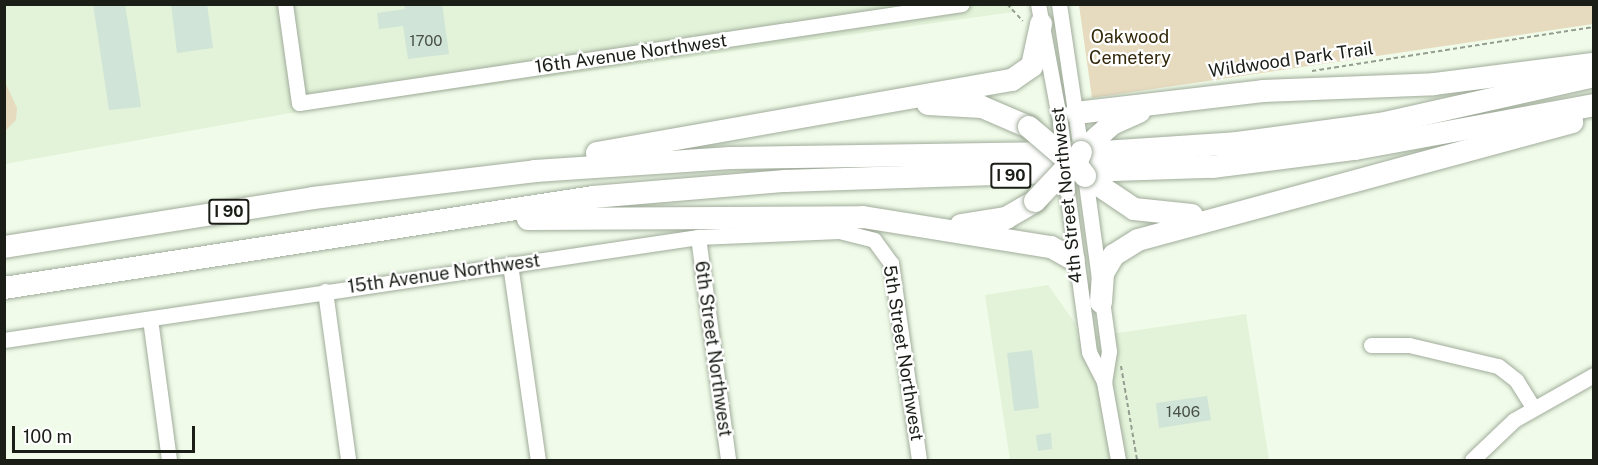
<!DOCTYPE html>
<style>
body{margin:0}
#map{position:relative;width:1598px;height:465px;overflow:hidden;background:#f0fce9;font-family:"Public Sans",sans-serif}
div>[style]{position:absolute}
.built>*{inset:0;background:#e2f3d9}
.green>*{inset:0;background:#e6dbbf}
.building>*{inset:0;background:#d0e4d7}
.path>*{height:2px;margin-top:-1px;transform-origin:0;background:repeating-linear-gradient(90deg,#949d8f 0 4.5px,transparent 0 7.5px)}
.roads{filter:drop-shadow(0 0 2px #a1ac9b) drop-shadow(0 0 2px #a1ac9b)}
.minor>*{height:15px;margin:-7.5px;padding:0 7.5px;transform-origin:7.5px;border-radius:7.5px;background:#fff}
.highway>*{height:22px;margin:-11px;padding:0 11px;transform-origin:11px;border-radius:11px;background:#fff}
.bridges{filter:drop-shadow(0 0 2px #a1ac9b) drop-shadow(0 0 2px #a1ac9b)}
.minor-bridge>*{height:15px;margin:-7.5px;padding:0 7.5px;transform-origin:7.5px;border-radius:7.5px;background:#fff}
.highway-bridge>*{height:22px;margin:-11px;padding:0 11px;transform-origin:11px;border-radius:11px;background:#fff}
span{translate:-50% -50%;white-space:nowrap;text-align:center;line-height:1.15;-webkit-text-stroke:4.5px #fff;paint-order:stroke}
.number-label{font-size:15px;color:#485047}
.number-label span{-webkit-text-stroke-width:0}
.shield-label span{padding:2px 4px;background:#fff;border:2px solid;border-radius:4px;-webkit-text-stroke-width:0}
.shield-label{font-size:16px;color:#1a1e17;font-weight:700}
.park-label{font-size:18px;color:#34290b}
.street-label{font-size:18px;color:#1a1e17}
.frame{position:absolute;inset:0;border:6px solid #1a1e17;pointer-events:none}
.scale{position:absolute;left:12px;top:426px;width:183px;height:27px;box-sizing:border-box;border:3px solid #1a1e17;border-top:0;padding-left:8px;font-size:18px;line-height:21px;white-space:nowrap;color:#1a1e17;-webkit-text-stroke:4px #fff;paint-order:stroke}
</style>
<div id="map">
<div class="built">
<div style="clip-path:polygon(1012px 4px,1013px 12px,290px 113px,5px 164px,4px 5px)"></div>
<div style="clip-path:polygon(1048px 285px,1075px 323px,1078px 339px,1246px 314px,1269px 460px,1010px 460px,985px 295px)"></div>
</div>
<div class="green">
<div style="clip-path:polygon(1593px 4px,1593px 24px,1092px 98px,1079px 5px)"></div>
<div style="clip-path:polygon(5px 82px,17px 108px,16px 120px,5px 131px)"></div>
</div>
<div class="building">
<div style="clip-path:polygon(93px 4px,125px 4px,141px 107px,109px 110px)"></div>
<div style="clip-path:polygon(171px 4px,207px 4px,213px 48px,177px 53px)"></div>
<div style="clip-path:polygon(404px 4px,442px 4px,449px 54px,408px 59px,403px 26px,379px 29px,377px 13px,405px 9px)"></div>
<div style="clip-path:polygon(1032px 350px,1039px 408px,1014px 411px,1007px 353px)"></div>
<div style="clip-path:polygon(1207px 396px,1211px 420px,1159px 428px,1156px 403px)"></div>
<div style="clip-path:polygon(1051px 433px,1052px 449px,1038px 451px,1036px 435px)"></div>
</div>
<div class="path">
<div style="left:1007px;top:4px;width:23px;rotate:47deg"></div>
<div style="left:1312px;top:71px;width:285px;rotate:-8.9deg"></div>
<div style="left:1121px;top:366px;width:95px;rotate:80.3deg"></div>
</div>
<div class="roads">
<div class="minor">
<div style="left:285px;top:4px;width:100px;rotate:82deg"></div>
<div style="left:299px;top:103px;width:670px;rotate:-8.49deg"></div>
<div style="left:1038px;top:4px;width:121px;rotate:79.5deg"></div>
<div style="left:1059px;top:4px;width:150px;rotate:81.5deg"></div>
<div style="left:1085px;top:176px;width:177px;rotate:82.2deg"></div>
<div style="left:1109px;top:351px;width:31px;rotate:99deg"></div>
<div style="left:1067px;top:191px;width:162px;rotate:82.2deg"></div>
<div style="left:1089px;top:352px;width:34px;rotate:63deg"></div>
<div style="left:1104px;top:382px;width:79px;rotate:79.8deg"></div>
<div style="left:698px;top:237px;width:225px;rotate:82.3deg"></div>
<div style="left:510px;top:264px;width:198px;rotate:81.9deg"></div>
<div style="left:325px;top:291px;width:171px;rotate:82.2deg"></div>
<div style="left:150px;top:319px;width:142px;rotate:82.3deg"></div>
<div style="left:4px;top:340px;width:702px;rotate:-8.44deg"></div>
<div style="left:698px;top:237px;width:141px;rotate:-2.4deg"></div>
<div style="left:839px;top:231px;width:36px;rotate:14deg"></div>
<div style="left:874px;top:240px;width:29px;rotate:54deg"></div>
<div style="left:891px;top:263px;width:199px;rotate:81.9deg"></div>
<div style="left:1371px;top:345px;width:38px"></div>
<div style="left:1409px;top:345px;width:91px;rotate:13.3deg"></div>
<div style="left:1498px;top:366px;width:23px;rotate:38deg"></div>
<div style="left:1516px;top:380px;width:32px;rotate:58deg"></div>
<div style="left:1472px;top:460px;width:58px;rotate:-43.6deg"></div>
<div style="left:1514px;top:420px;width:92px;rotate:-29.4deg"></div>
</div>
<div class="highway">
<div style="left:928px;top:104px;width:54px;rotate:3.2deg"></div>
<div style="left:982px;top:107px;width:51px;rotate:23.1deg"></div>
<div style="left:1076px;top:113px;width:188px;rotate:-6.7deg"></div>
<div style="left:1263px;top:91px;width:171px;rotate:-2.3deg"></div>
<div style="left:1434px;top:84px;width:159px;rotate:-7.2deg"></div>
<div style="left:1081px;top:152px;width:42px;rotate:-42.1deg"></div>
<div style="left:1112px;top:124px;width:30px;rotate:-24deg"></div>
<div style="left:597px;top:153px;width:421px;rotate:-10deg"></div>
<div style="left:1012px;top:80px;width:24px;rotate:-35deg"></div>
<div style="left:1032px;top:66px;width:43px;rotate:-77.9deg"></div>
<div style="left:1085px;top:176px;width:59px;rotate:34deg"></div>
<div style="left:1134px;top:209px;width:58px;rotate:5.9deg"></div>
<div style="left:528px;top:219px;width:335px;rotate:-0.3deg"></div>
<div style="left:863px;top:217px;width:190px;rotate:9.1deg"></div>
<div style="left:1051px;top:247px;width:26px;rotate:29deg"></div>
<div style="left:961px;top:225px;width:46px;rotate:-8.8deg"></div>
<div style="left:1006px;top:218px;width:34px;rotate:-30deg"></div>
<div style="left:4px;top:247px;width:313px;rotate:-9deg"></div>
<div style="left:313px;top:198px;width:224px;rotate:-6.9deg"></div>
<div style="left:535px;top:171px;width:196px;rotate:-3.8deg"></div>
<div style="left:731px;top:158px;width:372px;rotate:-0.9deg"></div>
<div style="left:1103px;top:152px;width:134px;rotate:-3.8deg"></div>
<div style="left:1237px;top:143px;width:144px;rotate:-7.6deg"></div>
<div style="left:1380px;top:124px;width:219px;rotate:-12.6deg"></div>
<div style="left:4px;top:288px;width:596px;rotate:-8.78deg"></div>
<div style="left:593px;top:197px;width:193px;rotate:-4.8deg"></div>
<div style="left:785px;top:181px;width:427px;rotate:-1.9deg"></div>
<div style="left:1212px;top:167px;width:144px;rotate:-7.2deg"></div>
<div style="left:1355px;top:149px;width:243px;rotate:-10.4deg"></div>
<div style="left:1101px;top:302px;width:29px;rotate:-86deg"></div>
<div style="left:1103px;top:273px;width:21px;rotate:-59deg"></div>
<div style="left:1114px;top:255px;width:28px;rotate:-32deg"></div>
<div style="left:1138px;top:240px;width:450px;rotate:-15.2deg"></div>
</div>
</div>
<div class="bridges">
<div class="minor-bridge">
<div style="left:1060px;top:123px;width:34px;rotate:83deg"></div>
<div style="left:1066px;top:168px;width:23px;rotate:88deg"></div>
</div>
<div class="highway-bridge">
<div style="left:1029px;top:127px;width:46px;rotate:40.6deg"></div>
<div style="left:1081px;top:152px;width:13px;rotate:113deg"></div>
<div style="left:1076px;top:164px;width:15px;rotate:53deg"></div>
<div style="left:1035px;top:201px;width:45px;rotate:-46.8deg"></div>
</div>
</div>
<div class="number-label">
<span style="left:426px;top:41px">1700</span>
<span style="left:1183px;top:412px">1406</span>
</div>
<div class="shield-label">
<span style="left:1011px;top:176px">I 90</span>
<span style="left:229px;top:212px">I 90</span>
</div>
<div class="park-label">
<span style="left:1130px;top:48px">Oakwood<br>Cemetery</span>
</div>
<div class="street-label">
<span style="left:631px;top:54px;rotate:-8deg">16th Avenue Northwest</span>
<span style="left:1291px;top:60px;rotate:-8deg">Wildwood Park Trail</span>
<span style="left:1067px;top:195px;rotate:-96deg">4th Street Northwest</span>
<span style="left:444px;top:274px;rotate:-8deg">15th Avenue Northwest</span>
<span style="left:713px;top:349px;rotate:82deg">6th Street Northwest</span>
<span style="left:903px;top:353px;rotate:81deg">5th Street Northwest</span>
</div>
<div class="frame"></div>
<div class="scale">100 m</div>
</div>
